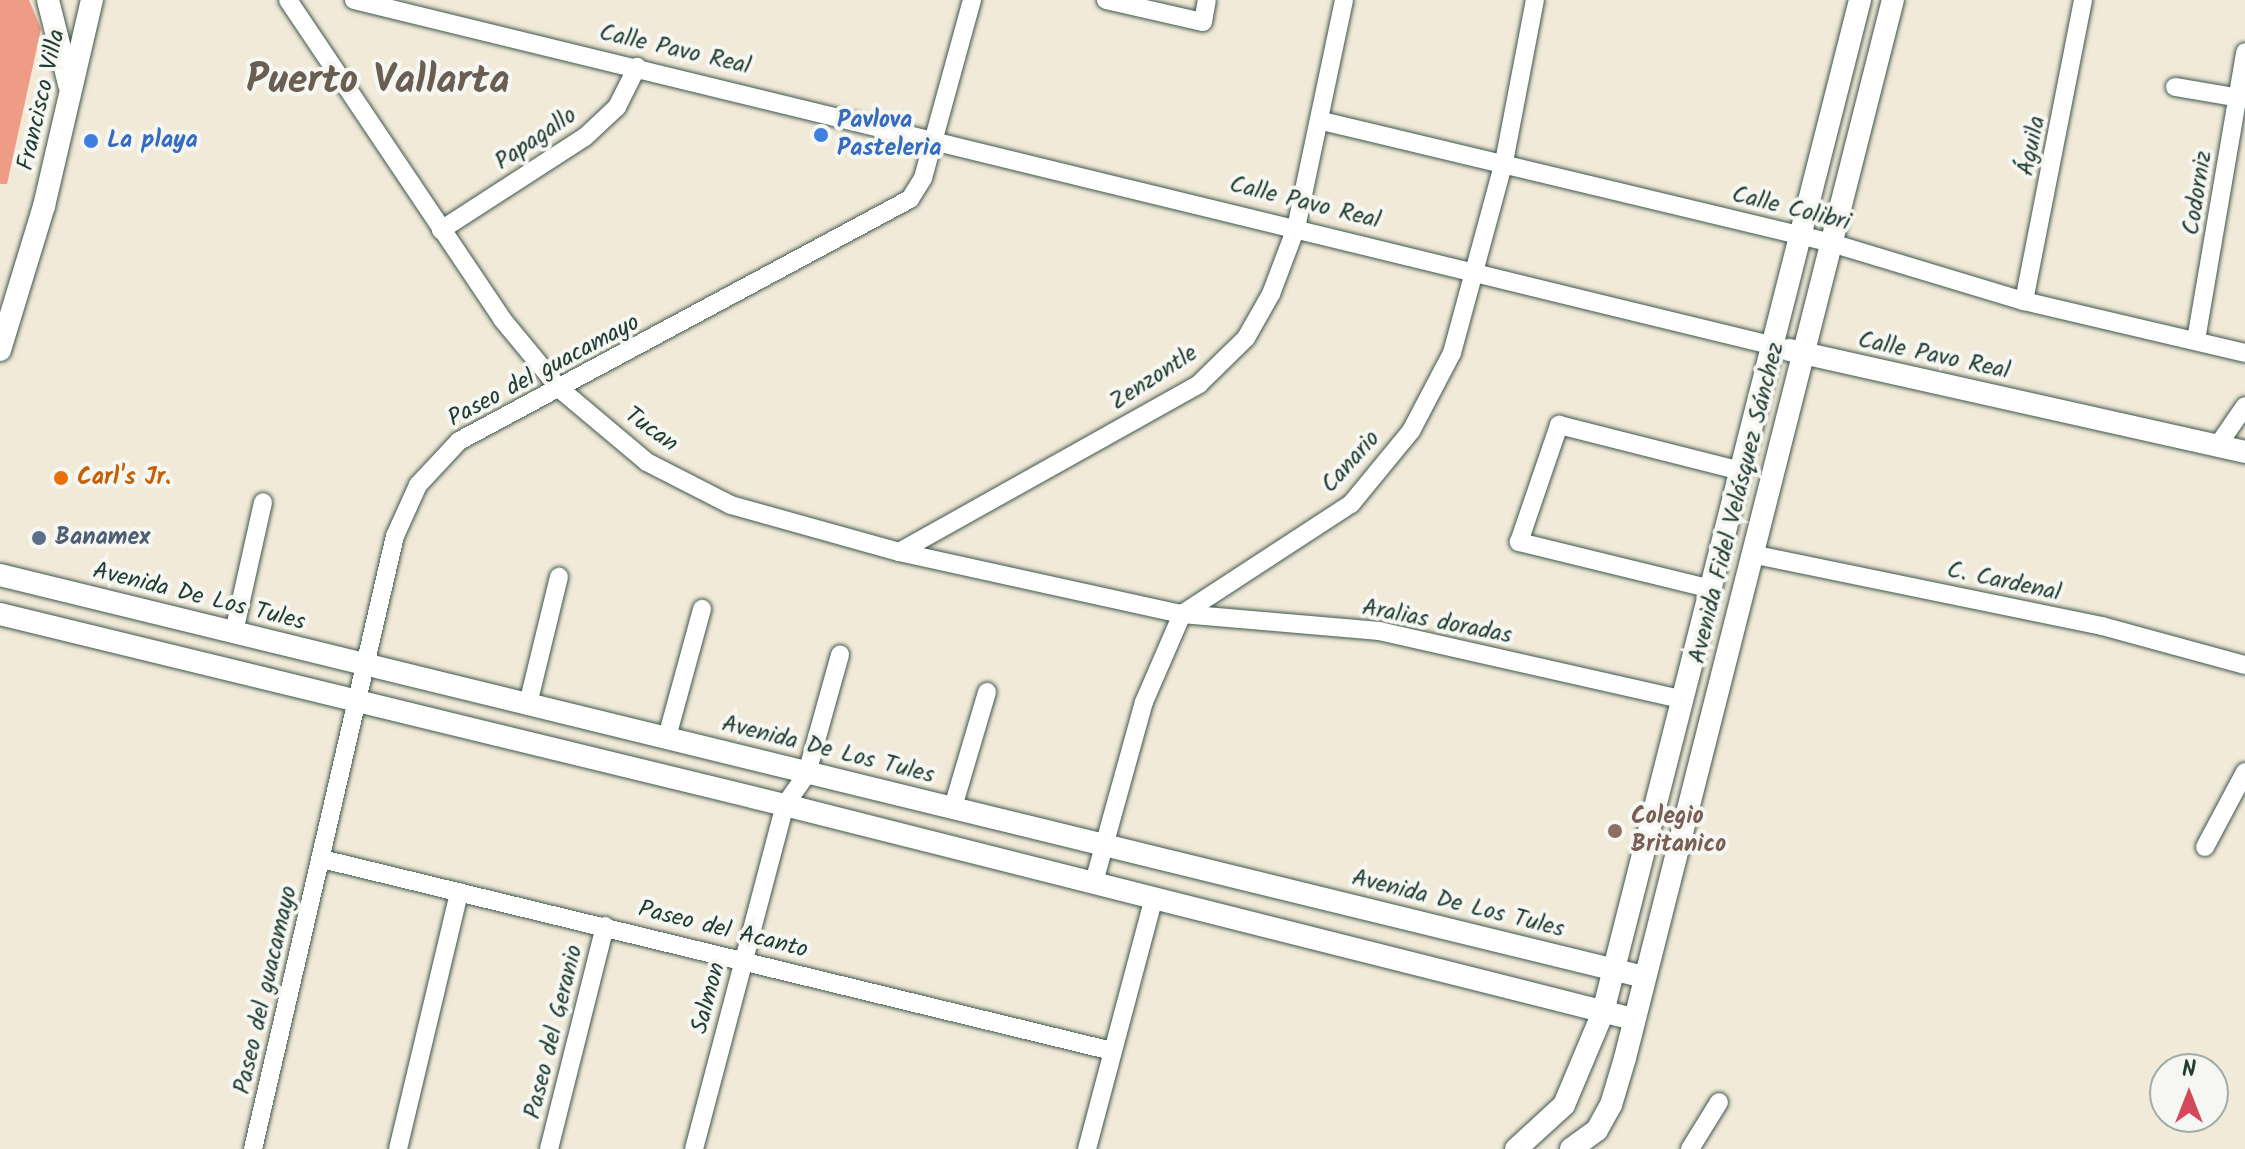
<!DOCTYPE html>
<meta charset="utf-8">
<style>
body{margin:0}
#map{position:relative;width:2245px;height:1149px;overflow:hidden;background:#f2ead8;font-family:Kalam,sans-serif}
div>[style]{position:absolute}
.building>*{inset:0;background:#ef9c86}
.roads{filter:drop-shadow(0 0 2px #3f574d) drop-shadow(0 0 2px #3f574d)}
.minor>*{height:18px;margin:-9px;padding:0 9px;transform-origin:9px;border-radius:9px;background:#fff}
.tertiary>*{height:22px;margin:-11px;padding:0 11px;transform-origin:11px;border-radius:11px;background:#fff}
.dots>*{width:22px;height:22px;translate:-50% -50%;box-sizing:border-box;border:4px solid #f6f6f2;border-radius:50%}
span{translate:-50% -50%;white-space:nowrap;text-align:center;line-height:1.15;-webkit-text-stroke:8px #f6f6f2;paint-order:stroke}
.street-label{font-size:24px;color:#1f3d34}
.shop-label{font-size:24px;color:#366cbe;font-weight:700}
.left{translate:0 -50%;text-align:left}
.food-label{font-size:24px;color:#c56008;font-weight:700}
.service-label{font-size:24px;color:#4e5e75;font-weight:700}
.education-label{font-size:24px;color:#785e54;font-weight:700}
.town-label{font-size:40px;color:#685e51;font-weight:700}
.north{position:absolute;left:2149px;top:1053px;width:80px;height:80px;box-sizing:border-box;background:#f6f6f2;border:2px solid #a0aca6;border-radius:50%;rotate:0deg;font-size:22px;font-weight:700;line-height:32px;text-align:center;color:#1f3d34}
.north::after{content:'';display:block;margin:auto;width:28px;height:36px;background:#d1495b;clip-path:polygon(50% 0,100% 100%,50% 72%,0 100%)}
</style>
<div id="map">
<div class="building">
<div style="clip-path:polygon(0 0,29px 0,41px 29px,7px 184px,0 184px)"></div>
</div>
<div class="roads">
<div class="minor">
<div style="left:288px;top:0;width:384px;rotate:56.1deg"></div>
<div style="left:502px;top:319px;width:91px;rotate:50.4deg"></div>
<div style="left:560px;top:389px;width:114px;rotate:40deg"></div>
<div style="left:647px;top:462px;width:94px;rotate:27.1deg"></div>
<div style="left:731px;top:505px;width:174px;rotate:15.6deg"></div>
<div style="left:899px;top:552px;width:290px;rotate:12.4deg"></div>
<div style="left:1182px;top:614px;width:198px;rotate:4.9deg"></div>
<div style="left:1379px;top:631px;width:309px;rotate:12.7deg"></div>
<div style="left:354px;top:0;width:1462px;rotate:13.69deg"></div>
<div style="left:1106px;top:0;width:99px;rotate:12.8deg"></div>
<div style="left:1203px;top:22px;width:22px;rotate:-80deg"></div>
<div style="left:2175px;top:87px;width:71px;rotate:9.7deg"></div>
<div style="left:1322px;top:121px;width:520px;rotate:13.45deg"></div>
<div style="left:1828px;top:242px;width:205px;rotate:16.8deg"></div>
<div style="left:2024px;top:301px;width:227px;rotate:13.2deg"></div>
<div style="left:441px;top:230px;width:171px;rotate:-32.9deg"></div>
<div style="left:585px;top:137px;width:44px;rotate:-43.2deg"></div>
<div style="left:617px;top:107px;width:45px;rotate:-63.4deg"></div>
<div style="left:2024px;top:301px;width:307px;rotate:-78.9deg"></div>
<div style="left:2196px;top:340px;width:292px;rotate:-80.3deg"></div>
<div style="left:2218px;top:445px;width:47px;rotate:-55.3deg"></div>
<div style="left:899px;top:552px;width:344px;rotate:-29.2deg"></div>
<div style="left:1199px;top:384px;width:66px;rotate:-44.4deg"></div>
<div style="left:1246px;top:338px;width:51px;rotate:-60.4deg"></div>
<div style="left:1271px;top:294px;width:71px;rotate:-69.3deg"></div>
<div style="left:1296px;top:228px;width:233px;rotate:-78.1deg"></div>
<div style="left:1751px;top:554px;width:358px;rotate:11.6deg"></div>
<div style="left:2102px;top:626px;width:148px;rotate:15.3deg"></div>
<div style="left:1712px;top:589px;width:199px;rotate:-166.3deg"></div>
<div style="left:1519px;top:542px;width:124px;rotate:-71.1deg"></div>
<div style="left:1559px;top:425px;width:188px;rotate:14.2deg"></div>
<div style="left:234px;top:632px;width:133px;rotate:-77.4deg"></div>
<div style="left:528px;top:704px;width:131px;rotate:-76.3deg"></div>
<div style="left:667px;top:737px;width:133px;rotate:-74.7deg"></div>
<div style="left:953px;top:807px;width:120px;rotate:-73.5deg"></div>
<div style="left:2205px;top:847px;width:85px;rotate:-61.9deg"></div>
<div style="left:322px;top:859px;width:813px;rotate:13.66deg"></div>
<div style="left:1094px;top:882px;width:187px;rotate:-74.5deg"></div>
<div style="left:1144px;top:702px;width:96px;rotate:-66.6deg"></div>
<div style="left:1182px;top:614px;width:202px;rotate:-33.1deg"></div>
<div style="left:1351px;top:504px;width:94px;rotate:-50.6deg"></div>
<div style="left:1411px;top:431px;width:88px;rotate:-62.3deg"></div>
<div style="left:1452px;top:353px;width:198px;rotate:-74.8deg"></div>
<div style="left:1504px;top:162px;width:165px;rotate:-79.2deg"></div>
<div style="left:253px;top:1149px;width:629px;rotate:-76.96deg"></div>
<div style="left:395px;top:536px;width:56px;rotate:-65.7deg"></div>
<div style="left:418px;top:485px;width:60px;rotate:-47deg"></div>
<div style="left:459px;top:441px;width:512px;rotate:-28.22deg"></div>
<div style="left:910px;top:199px;width:25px;rotate:-58deg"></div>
<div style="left:923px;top:178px;width:185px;rotate:-74.6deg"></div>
<div style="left:398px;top:1149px;width:264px;rotate:-76.6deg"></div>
<div style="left:549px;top:1149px;width:230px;rotate:-75.9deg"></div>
<div style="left:694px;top:1149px;width:356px;rotate:-75.2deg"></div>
<div style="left:785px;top:805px;width:39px;rotate:-55deg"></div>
<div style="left:807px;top:773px;width:123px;rotate:-74.4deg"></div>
<div style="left:1087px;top:1149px;width:261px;rotate:-75.1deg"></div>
<div style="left:1690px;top:1149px;width:55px;rotate:-58.3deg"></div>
</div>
<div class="tertiary">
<div style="left:48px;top:0;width:87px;rotate:76deg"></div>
<div style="left:0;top:350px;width:151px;rotate:-73deg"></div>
<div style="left:44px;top:206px;width:212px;rotate:-76.9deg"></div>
<div style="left:1789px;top:350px;width:467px;rotate:12.6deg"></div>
<div style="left:0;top:575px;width:1692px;rotate:13.74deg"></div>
<div style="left:0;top:614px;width:808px;rotate:13.68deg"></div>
<div style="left:785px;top:805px;width:875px;rotate:14.16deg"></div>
<div style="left:1516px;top:1149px;width:65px;rotate:-42.5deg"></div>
<div style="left:1564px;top:1105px;width:101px;rotate:-67.2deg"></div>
<div style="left:1603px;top:1012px;width:1044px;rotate:-75.75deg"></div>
<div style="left:1571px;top:1149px;width:32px;rotate:-36deg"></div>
<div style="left:1597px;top:1130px;width:29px;rotate:-61deg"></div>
<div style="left:1611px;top:1105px;width:49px;rotate:-73.4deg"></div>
<div style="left:1625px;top:1058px;width:1091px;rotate:-75.79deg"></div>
</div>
</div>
<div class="dots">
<div style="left:821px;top:135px;background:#3f7fe0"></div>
<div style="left:91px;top:141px;background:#3f7fe0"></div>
<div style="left:61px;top:478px;background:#e8710a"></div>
<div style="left:39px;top:538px;background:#5c6f8a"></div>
<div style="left:1615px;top:831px;background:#8d6e63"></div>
</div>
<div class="street-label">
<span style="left:675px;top:50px;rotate:13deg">Calle Pavo Real</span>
<span style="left:42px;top:100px;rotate:-77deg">Francisco Villa</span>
<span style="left:536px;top:139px;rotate:-34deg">Papagallo</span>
<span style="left:2032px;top:146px;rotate:-78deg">Águila</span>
<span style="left:2198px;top:193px;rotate:-81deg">Codorniz</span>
<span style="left:1305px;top:203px;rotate:14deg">Calle Pavo Real</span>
<span style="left:1791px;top:209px;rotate:14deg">Calle Colibri</span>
<span style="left:1934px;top:356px;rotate:12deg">Calle Pavo Real</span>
<span style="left:544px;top:371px;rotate:-28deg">Paseo del guacamayo</span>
<span style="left:1154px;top:378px;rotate:-33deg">Zenzontle</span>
<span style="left:651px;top:430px;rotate:36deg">Tucan</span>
<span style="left:1351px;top:462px;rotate:-48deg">Canario</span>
<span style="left:1737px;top:503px;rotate:-76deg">Avenida Fidel Velásquez Sánchez</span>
<span style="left:2004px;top:582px;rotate:12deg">C. Cardenal</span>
<span style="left:199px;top:597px;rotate:14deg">Avenida De Los Tules</span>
<span style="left:1437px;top:622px;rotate:11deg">Aralias doradas</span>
<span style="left:828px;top:750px;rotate:14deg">Avenida De Los Tules</span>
<span style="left:1458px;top:904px;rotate:14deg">Avenida De Los Tules</span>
<span style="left:723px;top:930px;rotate:14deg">Paseo del Acanto</span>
<span style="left:266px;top:990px;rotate:-77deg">Paseo del guacamayo</span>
<span style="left:709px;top:998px;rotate:-75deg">Salmon</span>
<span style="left:554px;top:1032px;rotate:-76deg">Paseo del Geranio</span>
</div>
<div class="shop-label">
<span class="left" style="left:837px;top:135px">Pavlova<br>Pasteleria</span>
<span class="left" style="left:107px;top:141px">La playa</span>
</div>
<div class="food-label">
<span class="left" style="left:77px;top:478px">Carl's Jr.</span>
</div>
<div class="service-label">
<span class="left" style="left:55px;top:538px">Banamex</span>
</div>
<div class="education-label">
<span class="left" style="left:1631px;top:831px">Colegio<br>Britanico</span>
</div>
<div class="town-label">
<span style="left:378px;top:81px">Puerto Vallarta</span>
</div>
<div class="north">N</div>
</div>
